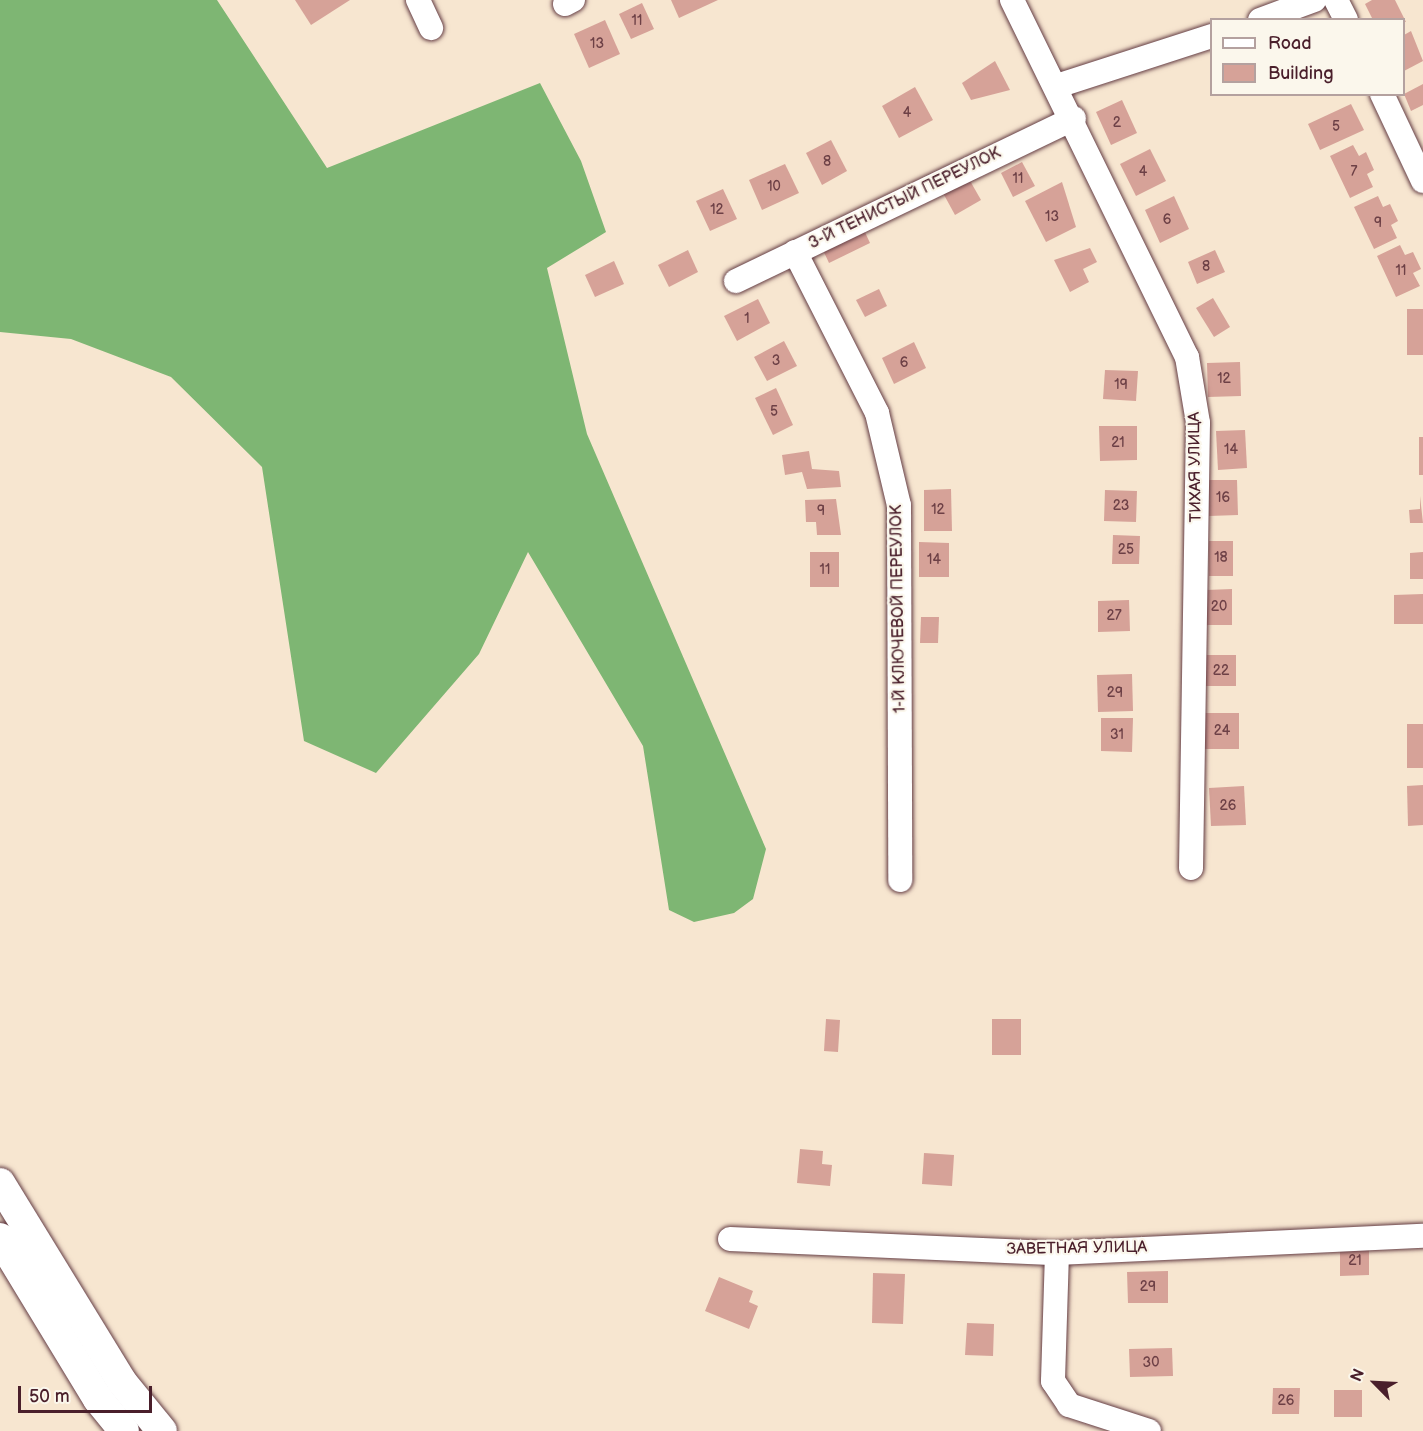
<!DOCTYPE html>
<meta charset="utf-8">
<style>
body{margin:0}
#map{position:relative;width:1423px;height:1431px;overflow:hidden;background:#f7e6d0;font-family:"Balsamiq Sans",sans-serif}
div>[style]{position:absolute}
.forest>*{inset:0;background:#7eb673}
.building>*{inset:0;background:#d6a298}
.roads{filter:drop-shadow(0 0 2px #643d44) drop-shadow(0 0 2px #643d44)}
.minor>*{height:24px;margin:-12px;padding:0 12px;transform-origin:12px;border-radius:12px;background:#fff}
.major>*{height:30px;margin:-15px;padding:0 15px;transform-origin:15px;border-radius:15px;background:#fff}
span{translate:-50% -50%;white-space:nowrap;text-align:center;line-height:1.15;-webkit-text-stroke:4.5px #fbf7ec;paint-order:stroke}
.number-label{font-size:14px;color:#6d4046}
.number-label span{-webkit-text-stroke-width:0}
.street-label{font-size:16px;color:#4a1f2b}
.legend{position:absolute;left:1210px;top:18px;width:195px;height:78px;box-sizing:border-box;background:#fbf7ec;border:2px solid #b4a19f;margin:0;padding:8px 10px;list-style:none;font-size:18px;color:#4a1f2b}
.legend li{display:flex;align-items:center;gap:12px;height:30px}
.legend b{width:30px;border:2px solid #b4a19f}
.north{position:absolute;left:1345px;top:1353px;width:60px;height:60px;-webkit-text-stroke:4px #fbf7ec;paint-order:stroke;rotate:294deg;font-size:16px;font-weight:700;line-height:24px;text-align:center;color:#4a1f2b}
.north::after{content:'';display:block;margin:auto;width:21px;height:27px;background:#4a1f2b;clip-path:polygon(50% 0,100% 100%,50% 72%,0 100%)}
.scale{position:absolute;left:18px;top:1386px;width:134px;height:27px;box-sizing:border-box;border:3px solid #4a1f2b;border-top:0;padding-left:8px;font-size:18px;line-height:21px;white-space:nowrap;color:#4a1f2b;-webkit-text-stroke:4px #fbf7ec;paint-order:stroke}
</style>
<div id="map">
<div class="forest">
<div style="clip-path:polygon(0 0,217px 0,327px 168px,540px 83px,581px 161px,606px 232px,547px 268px,587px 434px,766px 849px,753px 899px,734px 913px,694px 922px,669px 910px,643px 746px,528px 552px,479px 654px,376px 773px,304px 741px,262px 467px,171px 377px,71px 339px,0 332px)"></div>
</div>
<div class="building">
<div style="clip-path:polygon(295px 0,350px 0,311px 25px)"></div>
<div style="clip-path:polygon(671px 0,718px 0,679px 18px)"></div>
<div style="clip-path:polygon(1372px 0,1395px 0,1406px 22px,1373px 20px,1365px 4px)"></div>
<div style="clip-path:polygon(642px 3px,654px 29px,631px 39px,619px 14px)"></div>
<div style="clip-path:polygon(605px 20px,620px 54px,589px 68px,574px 34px)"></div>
<div style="clip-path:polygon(1411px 31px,1423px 61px,1404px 71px,1404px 35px)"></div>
<div style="clip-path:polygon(995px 61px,1010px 90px,971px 100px,962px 83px)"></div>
<div style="clip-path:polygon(1423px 84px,1423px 105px,1411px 111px,1404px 94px)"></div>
<div style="clip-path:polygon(915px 87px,933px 120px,899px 138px,882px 106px)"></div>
<div style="clip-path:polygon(1122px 100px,1137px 133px,1111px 145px,1096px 112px)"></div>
<div style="clip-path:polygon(1351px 104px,1364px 130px,1320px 150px,1308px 124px)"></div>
<div style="clip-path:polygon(831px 140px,847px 171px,822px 185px,806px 153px)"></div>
<div style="clip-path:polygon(1353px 145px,1359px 156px,1366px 152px,1374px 170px,1367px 174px,1373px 187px,1350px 198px,1330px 156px)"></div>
<div style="clip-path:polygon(1150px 149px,1166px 181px,1136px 196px,1120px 164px)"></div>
<div style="clip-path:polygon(1022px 162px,1035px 186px,1013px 197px,1001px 173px)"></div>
<div style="clip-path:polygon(785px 164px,799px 193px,762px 210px,749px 180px)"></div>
<div style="clip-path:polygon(969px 179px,981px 200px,955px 215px,943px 193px)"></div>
<div style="clip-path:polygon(1062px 182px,1076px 227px,1046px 242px,1025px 201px)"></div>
<div style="clip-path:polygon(723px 189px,737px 219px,710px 231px,696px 201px)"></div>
<div style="clip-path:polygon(1174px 196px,1189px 229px,1160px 243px,1145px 210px)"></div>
<div style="clip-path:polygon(1378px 196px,1383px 207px,1390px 204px,1398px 221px,1391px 225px,1397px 238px,1374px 249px,1354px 207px)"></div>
<div style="clip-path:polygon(863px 228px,870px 243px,829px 263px,822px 248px)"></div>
<div style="clip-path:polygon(1400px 245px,1405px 255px,1413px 252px,1421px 269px,1413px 273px,1420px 286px,1396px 297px,1377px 256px)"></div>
<div style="clip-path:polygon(1090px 248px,1097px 262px,1083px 269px,1089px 282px,1070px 292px,1054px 260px)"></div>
<div style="clip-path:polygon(688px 250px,698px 272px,669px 287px,658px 265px)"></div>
<div style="clip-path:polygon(1215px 250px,1225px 272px,1197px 284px,1188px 262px)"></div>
<div style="clip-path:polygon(614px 261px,624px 284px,595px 297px,585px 275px)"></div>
<div style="clip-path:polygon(879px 289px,887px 306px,865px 317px,856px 300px)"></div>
<div style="clip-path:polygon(1213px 298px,1230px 327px,1214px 337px,1196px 308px)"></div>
<div style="clip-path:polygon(758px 299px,770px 323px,737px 341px,724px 316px)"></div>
<div style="clip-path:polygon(1407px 309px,1423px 309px,1423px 355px,1407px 355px)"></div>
<div style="clip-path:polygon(784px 341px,797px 366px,767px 381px,754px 357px)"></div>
<div style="clip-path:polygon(914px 342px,926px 368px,894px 384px,882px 358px)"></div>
<div style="clip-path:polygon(1240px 362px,1241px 396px,1208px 397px,1207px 363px)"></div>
<div style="clip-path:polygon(1105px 370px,1138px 371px,1136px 401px,1103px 399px)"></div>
<div style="clip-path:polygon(776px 388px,793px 425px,773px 435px,755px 398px)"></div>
<div style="clip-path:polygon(1099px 426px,1137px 426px,1137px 460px,1100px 461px)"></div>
<div style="clip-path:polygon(1245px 430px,1247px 468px,1218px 470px,1216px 431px)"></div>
<div style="clip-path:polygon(1419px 437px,1423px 437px,1423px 475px,1419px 475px)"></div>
<div style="clip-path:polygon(809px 451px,812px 469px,839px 471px,841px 487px,807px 489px,802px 472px,785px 475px,782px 455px)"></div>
<div style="clip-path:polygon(1209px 480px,1237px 480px,1238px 515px,1209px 516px)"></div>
<div style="clip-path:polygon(951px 489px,952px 531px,924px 531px,924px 490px)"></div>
<div style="clip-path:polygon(1105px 490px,1137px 491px,1136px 522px,1104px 521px)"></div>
<div style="clip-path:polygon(1420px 496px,1423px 523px,1410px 523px,1409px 510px,1420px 509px)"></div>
<div style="clip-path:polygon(836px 499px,841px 535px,817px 535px,816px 522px,806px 522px,805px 500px)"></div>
<div style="clip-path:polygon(1113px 535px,1140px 536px,1139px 564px,1112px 564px)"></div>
<div style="clip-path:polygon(1209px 541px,1233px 541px,1233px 576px,1209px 576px)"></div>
<div style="clip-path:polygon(919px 542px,949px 543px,949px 577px,919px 577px)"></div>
<div style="clip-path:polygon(810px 552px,839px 552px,839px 587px,810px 587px)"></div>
<div style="clip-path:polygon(1423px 552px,1423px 579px,1410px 579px,1410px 553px)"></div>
<div style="clip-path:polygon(1232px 589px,1232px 625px,1206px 625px,1206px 590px)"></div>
<div style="clip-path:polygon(1423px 594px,1423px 624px,1394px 624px,1394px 595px)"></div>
<div style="clip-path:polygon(1129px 600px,1130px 631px,1098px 632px,1098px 601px)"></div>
<div style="clip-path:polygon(921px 617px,939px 617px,938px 643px,920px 643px)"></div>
<div style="clip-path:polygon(1206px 655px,1236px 655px,1236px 686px,1205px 686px)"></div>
<div style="clip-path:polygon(1132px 674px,1133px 711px,1098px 712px,1097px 675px)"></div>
<div style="clip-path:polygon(1205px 713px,1239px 713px,1239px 749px,1204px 749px)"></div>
<div style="clip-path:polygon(1101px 718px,1133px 718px,1132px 752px,1101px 751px)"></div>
<div style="clip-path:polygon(1407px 724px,1423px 724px,1423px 768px,1407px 768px)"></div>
<div style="clip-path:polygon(1423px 785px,1423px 825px,1408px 826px,1407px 786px)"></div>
<div style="clip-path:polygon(1244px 786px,1246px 825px,1211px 826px,1209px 788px)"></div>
<div style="clip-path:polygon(826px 1019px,840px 1020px,838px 1052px,824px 1051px)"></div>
<div style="clip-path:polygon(992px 1019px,1021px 1019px,1021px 1055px,992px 1055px)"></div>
<div style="clip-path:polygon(800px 1149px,823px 1151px,822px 1164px,832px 1165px,830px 1186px,797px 1183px)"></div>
<div style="clip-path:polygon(924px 1153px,954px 1155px,952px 1186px,922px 1184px)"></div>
<div style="clip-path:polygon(1369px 1247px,1369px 1275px,1340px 1276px,1340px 1248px)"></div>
<div style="clip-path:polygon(1168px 1271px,1168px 1303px,1128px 1303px,1127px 1272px)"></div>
<div style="clip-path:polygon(873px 1273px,905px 1274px,903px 1324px,872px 1323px)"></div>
<div style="clip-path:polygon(719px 1277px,753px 1291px,749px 1302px,758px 1306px,749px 1329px,705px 1311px)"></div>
<div style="clip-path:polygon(967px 1323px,994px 1324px,993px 1356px,965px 1355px)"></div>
<div style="clip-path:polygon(1172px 1348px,1173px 1376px,1130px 1377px,1129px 1349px)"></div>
<div style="clip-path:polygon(1273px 1388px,1300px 1388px,1299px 1414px,1272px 1414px)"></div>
<div style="clip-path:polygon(1334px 1390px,1362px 1390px,1362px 1417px,1334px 1417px)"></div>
</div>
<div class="roads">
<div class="minor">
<div style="left:418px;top:0;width:31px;rotate:65deg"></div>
<div style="left:1012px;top:0;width:398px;rotate:63.9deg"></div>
<div style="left:1187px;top:357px;width:67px;rotate:80.5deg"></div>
<div style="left:1198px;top:423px;width:445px;rotate:90.9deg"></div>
<div style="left:1336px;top:0;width:22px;rotate:63deg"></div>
<div style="left:565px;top:4px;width:9px;rotate:-27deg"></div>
<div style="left:1260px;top:20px;width:58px;rotate:-20.3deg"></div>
<div style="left:1057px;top:86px;width:163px;rotate:-17.9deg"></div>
<div style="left:1382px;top:94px;width:96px;rotate:64.8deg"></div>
<div style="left:795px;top:252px;width:181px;rotate:63deg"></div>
<div style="left:877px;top:413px;width:95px;rotate:76.6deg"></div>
<div style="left:899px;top:505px;width:375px;rotate:89.8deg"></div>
<div style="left:736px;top:281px;width:375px;rotate:-25.7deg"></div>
<div style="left:730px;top:1239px;width:327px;rotate:2.5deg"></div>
<div style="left:1057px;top:1253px;width:366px;rotate:-2.7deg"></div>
<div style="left:1057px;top:1253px;width:128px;rotate:91.8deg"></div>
<div style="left:1053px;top:1381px;width:29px;rotate:56deg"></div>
<div style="left:1069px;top:1405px;width:84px;rotate:18deg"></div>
</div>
<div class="major">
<div style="left:0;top:1183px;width:233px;rotate:58.5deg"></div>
<div style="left:122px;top:1382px;width:63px;rotate:50.8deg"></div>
<div style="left:0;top:1238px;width:188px;rotate:58.7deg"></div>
<div style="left:98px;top:1399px;width:41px;rotate:50.9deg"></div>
</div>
</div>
<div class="number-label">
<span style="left:637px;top:21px">11</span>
<span style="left:597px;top:44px">13</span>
<span style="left:907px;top:113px">4</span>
<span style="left:1117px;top:123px">2</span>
<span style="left:1336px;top:127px">5</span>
<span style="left:827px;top:162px">8</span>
<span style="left:1143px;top:172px">4</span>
<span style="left:1354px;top:172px">7</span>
<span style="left:1018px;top:179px">11</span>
<span style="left:774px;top:187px">10</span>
<span style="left:717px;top:210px">12</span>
<span style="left:1052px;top:217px">13</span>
<span style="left:1167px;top:220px">6</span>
<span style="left:1378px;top:223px">9</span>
<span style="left:1206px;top:267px">8</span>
<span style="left:1401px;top:271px">11</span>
<span style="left:747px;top:319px">1</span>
<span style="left:776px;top:361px">3</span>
<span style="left:904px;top:363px">6</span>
<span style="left:1224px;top:379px">12</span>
<span style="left:1121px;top:385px">19</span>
<span style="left:774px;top:412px">5</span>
<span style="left:1118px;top:443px">21</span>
<span style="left:1231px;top:450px">14</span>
<span style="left:1223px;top:498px">16</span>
<span style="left:1121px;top:506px">23</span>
<span style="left:938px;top:510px">12</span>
<span style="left:821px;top:511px">9</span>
<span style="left:1126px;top:550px">25</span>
<span style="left:1221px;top:558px">18</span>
<span style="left:934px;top:560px">14</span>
<span style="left:825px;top:570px">11</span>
<span style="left:1219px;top:607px">20</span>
<span style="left:1114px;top:616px">27</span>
<span style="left:1221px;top:671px">22</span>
<span style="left:1115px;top:693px">29</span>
<span style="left:1222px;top:731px">24</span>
<span style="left:1117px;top:735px">31</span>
<span style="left:1228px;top:806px">26</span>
<span style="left:1355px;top:1261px">21</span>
<span style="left:1148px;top:1287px">29</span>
<span style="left:1151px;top:1363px">30</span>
<span style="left:1286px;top:1401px">26</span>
</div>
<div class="street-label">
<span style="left:905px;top:199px;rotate:-26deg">3-Й ТЕНИСТЫЙ ПЕРЕУЛОК</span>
<span style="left:1196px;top:467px;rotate:-91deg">ТИХАЯ УЛИЦА</span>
<span style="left:899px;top:609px;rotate:-91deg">1-Й КЛЮЧЕВОЙ ПЕРЕУЛОК</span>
<span style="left:1077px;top:1249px;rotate:-1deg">ЗАВЕТНАЯ УЛИЦА</span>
</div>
<ul class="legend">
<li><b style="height:8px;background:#fff"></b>Road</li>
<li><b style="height:16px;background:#d6a298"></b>Building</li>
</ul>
<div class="north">N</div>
<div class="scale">50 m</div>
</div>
